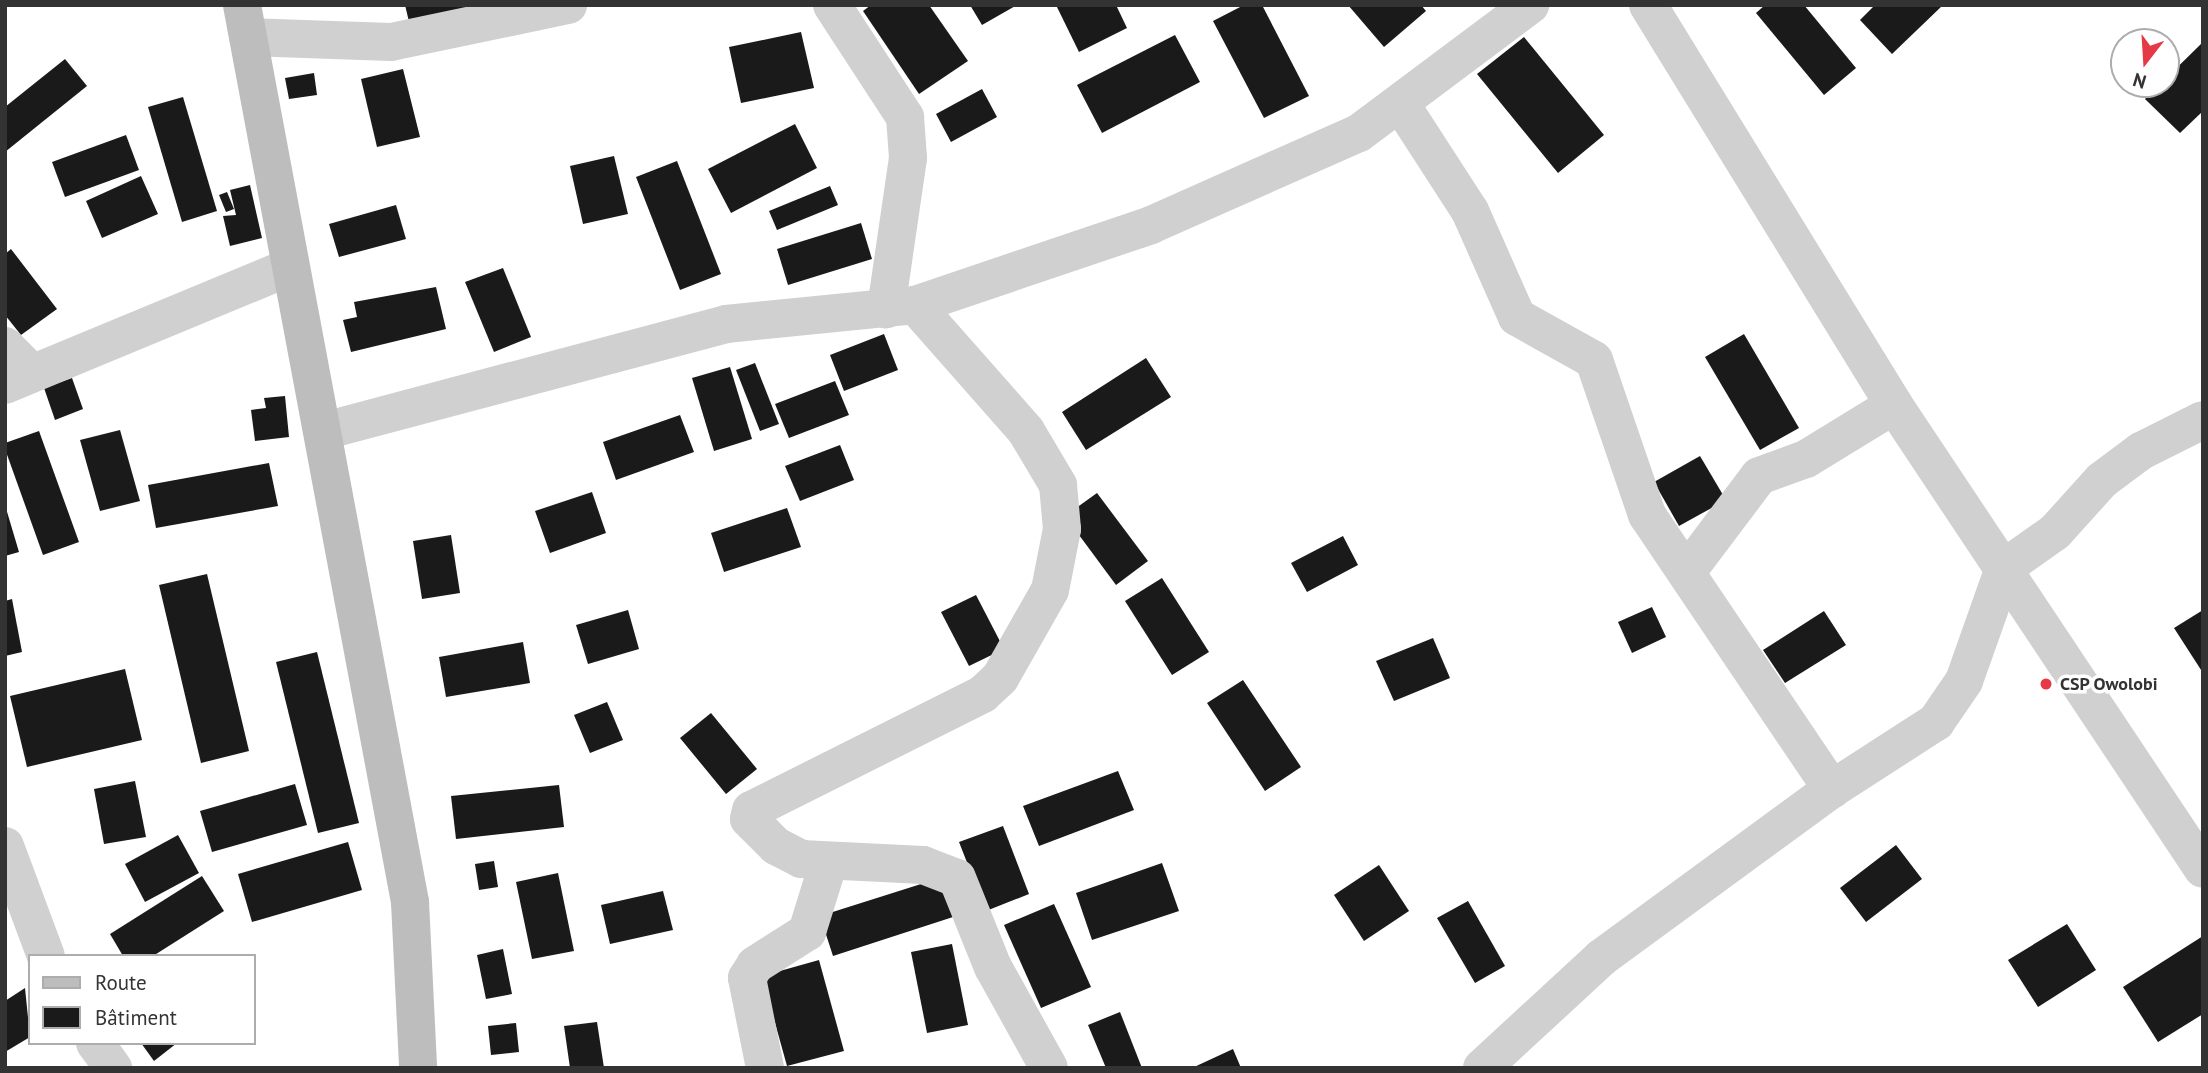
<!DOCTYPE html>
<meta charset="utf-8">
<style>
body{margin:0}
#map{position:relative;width:2208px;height:1073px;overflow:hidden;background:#fff;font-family:"PT Sans",sans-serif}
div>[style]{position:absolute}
.building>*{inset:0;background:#1a1a1a}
.street>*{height:38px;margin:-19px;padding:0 19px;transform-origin:19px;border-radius:19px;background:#d0d0d0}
.secondary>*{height:38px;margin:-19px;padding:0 19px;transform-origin:19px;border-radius:19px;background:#bdbdbd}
.dots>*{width:19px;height:19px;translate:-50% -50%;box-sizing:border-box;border:4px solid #fff;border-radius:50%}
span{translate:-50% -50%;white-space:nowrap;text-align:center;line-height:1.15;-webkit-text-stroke:7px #fff;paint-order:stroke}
.poi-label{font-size:18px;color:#333;font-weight:700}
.left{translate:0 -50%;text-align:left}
.frame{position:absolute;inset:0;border:7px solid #333;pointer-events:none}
.legend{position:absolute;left:28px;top:954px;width:228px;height:91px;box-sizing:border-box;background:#fff;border:2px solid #adadad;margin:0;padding:9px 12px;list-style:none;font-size:21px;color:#333}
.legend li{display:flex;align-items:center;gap:14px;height:35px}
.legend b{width:35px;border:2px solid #adadad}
.north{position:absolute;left:2110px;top:28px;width:70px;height:70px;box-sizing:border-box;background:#fff;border:2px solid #adadad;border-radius:50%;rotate:197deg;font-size:19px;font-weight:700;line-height:28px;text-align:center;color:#333}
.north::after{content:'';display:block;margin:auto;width:24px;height:32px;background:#e63946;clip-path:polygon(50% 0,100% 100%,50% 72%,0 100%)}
</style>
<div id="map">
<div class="building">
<div style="clip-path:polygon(405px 5px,512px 5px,411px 30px)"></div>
<div style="clip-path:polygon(871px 5px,929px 5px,968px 61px,919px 94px,863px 11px)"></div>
<div style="clip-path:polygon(970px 5px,1017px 5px,982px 25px)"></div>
<div style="clip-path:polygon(1056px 5px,1116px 5px,1127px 28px,1079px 52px)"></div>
<div style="clip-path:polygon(1244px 5px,1262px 5px,1309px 96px,1264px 118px,1213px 21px)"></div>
<div style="clip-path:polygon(1348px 5px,1421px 5px,1426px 11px,1384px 47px)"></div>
<div style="clip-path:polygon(1765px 5px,1804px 5px,1856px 68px,1824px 95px,1756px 13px)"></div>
<div style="clip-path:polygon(1875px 5px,1943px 5px,1892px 54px,1860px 20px)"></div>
<div style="clip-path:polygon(801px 32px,814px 88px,741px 103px,729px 47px)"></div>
<div style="clip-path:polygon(1175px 35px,1200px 82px,1102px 133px,1077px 85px)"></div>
<div style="clip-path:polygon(1524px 37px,1604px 135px,1558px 173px,1477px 74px)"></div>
<div style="clip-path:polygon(2203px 42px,2203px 111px,2180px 133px,2145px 99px)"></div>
<div style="clip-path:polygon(65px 59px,87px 86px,5px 152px,5px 107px)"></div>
<div style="clip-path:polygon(403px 69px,420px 137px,377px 147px,361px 79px)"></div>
<div style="clip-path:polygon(314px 73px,317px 95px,289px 99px,285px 78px)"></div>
<div style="clip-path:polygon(982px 89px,997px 117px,951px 142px,936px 114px)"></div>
<div style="clip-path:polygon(183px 97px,217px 211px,182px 222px,148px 107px)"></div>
<div style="clip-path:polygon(795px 124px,817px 168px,731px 213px,708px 169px)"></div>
<div style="clip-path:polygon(126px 135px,139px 170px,65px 197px,52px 162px)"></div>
<div style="clip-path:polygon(614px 156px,628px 214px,583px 224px,570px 166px)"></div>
<div style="clip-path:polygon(677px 161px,721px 274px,680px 290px,636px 177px)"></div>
<div style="clip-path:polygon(141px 176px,158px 214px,102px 238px,86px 201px)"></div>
<div style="clip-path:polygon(250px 185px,262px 238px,230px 246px,223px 216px,236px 215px,230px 190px)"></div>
<div style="clip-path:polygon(830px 186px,838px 205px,777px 230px,769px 211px)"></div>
<div style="clip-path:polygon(227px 192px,234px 209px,226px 212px,219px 195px)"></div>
<div style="clip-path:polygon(396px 205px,406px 239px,339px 257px,329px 224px)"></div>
<div style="clip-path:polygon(861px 223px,872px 259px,788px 285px,777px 249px)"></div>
<div style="clip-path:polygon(11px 249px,57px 309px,21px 335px,5px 315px,5px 254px)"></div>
<div style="clip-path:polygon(503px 268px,531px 337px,494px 352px,465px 282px)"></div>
<div style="clip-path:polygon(436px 287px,446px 329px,351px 352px,343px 320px,357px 317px,354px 302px)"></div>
<div style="clip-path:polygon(884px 334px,898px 370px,844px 391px,830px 355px)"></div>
<div style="clip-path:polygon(1744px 334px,1799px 428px,1760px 450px,1705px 357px)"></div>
<div style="clip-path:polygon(1146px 358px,1171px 397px,1086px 450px,1062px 412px)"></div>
<div style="clip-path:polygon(755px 363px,779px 424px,760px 431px,736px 370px)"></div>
<div style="clip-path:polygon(730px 367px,752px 439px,714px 451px,692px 378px)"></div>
<div style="clip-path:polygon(72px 378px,83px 409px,55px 420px,44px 388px)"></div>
<div style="clip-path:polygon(835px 381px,849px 415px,789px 438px,775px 404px)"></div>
<div style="clip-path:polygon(285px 396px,289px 437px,255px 441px,251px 410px,266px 408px,264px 398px)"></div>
<div style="clip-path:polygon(680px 415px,694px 452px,616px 480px,603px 442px)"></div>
<div style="clip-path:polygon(120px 430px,140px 501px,100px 511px,80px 440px)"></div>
<div style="clip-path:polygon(39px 431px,79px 542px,43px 555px,5px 449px,5px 443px)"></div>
<div style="clip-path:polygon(840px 445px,854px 480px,800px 501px,785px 466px)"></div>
<div style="clip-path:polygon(1700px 456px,1726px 500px,1679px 526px,1654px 482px)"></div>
<div style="clip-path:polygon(269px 463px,278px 506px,156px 528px,148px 485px)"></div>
<div style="clip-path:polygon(592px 492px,606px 533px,550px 553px,535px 511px)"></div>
<div style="clip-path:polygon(1097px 493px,1148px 561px,1116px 585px,1065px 516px)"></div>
<div style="clip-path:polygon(5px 505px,19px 552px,5px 556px)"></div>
<div style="clip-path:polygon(787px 508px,801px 547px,724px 572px,711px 533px)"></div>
<div style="clip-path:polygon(451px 535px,460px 593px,422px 599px,413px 541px)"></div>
<div style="clip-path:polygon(1343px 536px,1358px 565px,1307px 592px,1291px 563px)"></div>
<div style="clip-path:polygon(207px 574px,249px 751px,201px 763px,159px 585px)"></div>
<div style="clip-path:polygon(1162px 578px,1209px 652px,1172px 675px,1125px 601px)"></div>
<div style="clip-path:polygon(976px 595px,1004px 649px,969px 666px,941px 612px)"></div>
<div style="clip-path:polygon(12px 599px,22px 652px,5px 656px,5px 601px)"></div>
<div style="clip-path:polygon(1652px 607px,1666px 637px,1632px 653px,1618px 622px)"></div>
<div style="clip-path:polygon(628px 610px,639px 649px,588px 664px,576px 625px)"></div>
<div style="clip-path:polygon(2203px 610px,2203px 673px,2174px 628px)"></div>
<div style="clip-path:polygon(1824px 611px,1846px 645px,1785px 683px,1763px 650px)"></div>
<div style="clip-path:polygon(1433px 638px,1450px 678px,1394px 701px,1376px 661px)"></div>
<div style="clip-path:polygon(523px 642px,530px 683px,446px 697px,439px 657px)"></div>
<div style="clip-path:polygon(317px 652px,359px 823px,318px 833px,276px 662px)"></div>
<div style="clip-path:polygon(125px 669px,142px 740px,27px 767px,10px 696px)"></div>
<div style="clip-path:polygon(1243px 680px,1301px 767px,1265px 791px,1207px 703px)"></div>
<div style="clip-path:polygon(607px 702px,623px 740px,590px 753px,574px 715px)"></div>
<div style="clip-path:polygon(711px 713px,757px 769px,726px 794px,680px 738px)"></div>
<div style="clip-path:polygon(1118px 771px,1134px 810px,1039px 846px,1023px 806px)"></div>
<div style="clip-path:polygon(135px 781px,146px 837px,104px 844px,94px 789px)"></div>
<div style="clip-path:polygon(295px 784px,307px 825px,212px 852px,200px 811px)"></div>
<div style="clip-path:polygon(559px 785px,564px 827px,456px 839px,451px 796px)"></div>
<div style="clip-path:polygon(1003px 826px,1029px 894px,986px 911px,959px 842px)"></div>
<div style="clip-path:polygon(178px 835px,199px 873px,145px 902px,125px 864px)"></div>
<div style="clip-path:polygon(348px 842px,362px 890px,252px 922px,238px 874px)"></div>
<div style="clip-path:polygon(1896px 845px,1922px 879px,1866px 922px,1840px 888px)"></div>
<div style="clip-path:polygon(494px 861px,498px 887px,479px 890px,475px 864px)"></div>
<div style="clip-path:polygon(1162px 863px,1179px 911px,1092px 940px,1076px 893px)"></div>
<div style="clip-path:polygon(1379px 865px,1409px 911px,1364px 941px,1334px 895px)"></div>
<div style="clip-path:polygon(558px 873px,574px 951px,532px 959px,516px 882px)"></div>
<div style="clip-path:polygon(202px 876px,224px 911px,153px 956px,123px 956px,110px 934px)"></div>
<div style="clip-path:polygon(940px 878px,953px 917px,833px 956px,820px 916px)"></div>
<div style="clip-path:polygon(663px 891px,673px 930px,610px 944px,601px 905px)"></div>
<div style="clip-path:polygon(1468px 901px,1505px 966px,1475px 983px,1437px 918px)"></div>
<div style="clip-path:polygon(1054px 904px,1091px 987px,1041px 1008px,1004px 925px)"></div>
<div style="clip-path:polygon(2067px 924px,2096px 970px,2038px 1007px,2008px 960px)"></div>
<div style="clip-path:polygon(2203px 936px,2203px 1014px,2158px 1042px,2123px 987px)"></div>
<div style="clip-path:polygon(952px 944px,968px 1025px,927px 1033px,911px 952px)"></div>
<div style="clip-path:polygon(503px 949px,512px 994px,486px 999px,477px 955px)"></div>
<div style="clip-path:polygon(819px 960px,844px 1051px,787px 1066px,762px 976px)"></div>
<div style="clip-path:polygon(25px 988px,30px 1037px,5px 1052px,5px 1001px)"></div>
<div style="clip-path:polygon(1120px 1012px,1142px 1068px,1106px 1068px,1088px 1025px)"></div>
<div style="clip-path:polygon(597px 1022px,604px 1068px,570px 1068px,564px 1026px)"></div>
<div style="clip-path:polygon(516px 1023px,519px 1052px,491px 1055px,488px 1026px)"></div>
<div style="clip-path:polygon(141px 1043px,177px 1043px,154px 1061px)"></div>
<div style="clip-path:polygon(1233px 1049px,1241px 1068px,1192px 1068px)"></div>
</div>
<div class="street">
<div style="left:832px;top:5px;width:134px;rotate:56.9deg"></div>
<div style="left:905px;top:117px;width:41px;rotate:85.8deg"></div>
<div style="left:908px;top:158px;width:153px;rotate:98.3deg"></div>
<div style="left:1648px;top:5px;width:470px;rotate:58.4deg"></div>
<div style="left:1894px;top:405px;width:557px;rotate:56.34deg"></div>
<div style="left:248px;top:37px;width:143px;rotate:2deg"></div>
<div style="left:391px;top:42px;width:181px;rotate:-11.8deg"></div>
<div style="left:1402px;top:106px;width:125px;rotate:57.1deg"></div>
<div style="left:1470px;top:211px;width:116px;rotate:66.1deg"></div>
<div style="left:1517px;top:317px;width:88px;rotate:29.2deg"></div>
<div style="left:1594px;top:360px;width:164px;rotate:71.1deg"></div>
<div style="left:1647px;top:515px;width:331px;rotate:56deg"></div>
<div style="left:915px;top:305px;width:168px;rotate:48.6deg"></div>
<div style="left:1026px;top:431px;width:63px;rotate:59.3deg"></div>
<div style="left:1058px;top:485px;width:44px;rotate:84.8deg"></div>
<div style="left:1062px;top:529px;width:62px;rotate:101.1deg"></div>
<div style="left:1050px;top:590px;width:101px;rotate:119.6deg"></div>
<div style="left:1000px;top:678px;width:23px;rotate:137deg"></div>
<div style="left:983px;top:694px;width:259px;rotate:153.4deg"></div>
<div style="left:751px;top:810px;width:9px;rotate:103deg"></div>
<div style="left:749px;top:819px;width:38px;rotate:45deg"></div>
<div style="left:776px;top:846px;width:28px;rotate:27deg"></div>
<div style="left:801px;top:859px;width:122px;rotate:2.8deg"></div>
<div style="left:923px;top:865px;width:36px;rotate:21deg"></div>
<div style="left:957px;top:878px;width:96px;rotate:68deg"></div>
<div style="left:993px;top:967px;width:115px;rotate:61deg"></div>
<div style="left:5px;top:346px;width:38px;rotate:45deg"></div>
<div style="left:5px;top:385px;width:305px;rotate:-22.5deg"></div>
<div style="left:324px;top:431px;width:416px;rotate:-14.9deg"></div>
<div style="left:726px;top:324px;width:190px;rotate:-5.7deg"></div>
<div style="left:915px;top:305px;width:249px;rotate:-18.7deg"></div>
<div style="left:1151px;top:225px;width:227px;rotate:-23.9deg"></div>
<div style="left:1359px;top:133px;width:214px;rotate:-36.8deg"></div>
<div style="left:1689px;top:569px;width:116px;rotate:-53deg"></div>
<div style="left:1759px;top:476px;width:50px;rotate:-19.9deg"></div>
<div style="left:1806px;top:459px;width:103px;rotate:-31.5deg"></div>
<div style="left:5px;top:846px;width:117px;rotate:69.6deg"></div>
<div style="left:95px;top:1043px;width:31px;rotate:54deg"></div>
<div style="left:765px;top:1068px;width:92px;rotate:-101.3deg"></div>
<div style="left:747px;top:978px;width:15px;rotate:-58deg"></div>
<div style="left:755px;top:965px;width:62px;rotate:-32.4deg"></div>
<div style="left:807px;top:932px;width:74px;rotate:-72.8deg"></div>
<div style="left:1482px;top:1068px;width:162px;rotate:-42.7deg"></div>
<div style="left:1601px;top:958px;width:286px;rotate:-36.2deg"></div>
<div style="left:1832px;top:789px;width:124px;rotate:-32.8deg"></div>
<div style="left:1936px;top:722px;width:50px;rotate:-55.7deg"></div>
<div style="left:1964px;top:681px;width:120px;rotate:-70.5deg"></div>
<div style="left:2004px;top:568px;width:62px;rotate:-35.2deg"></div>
<div style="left:2055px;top:532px;width:70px;rotate:-47.9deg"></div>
<div style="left:2102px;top:480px;width:49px;rotate:-36.6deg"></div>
<div style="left:2141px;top:451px;width:69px;rotate:-26.6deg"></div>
</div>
<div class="secondary">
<div style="left:242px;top:5px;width:913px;rotate:79.39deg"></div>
<div style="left:410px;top:902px;width:166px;rotate:87.2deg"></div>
</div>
<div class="dots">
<div style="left:2046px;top:684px;background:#e63946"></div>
</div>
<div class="poi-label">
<span class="left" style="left:2060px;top:684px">CSP Owolobi</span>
</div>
<div class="frame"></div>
<ul class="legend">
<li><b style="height:9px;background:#bdbdbd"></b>Route</li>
<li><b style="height:19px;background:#1a1a1a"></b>Bâtiment</li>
</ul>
<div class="north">N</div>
</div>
